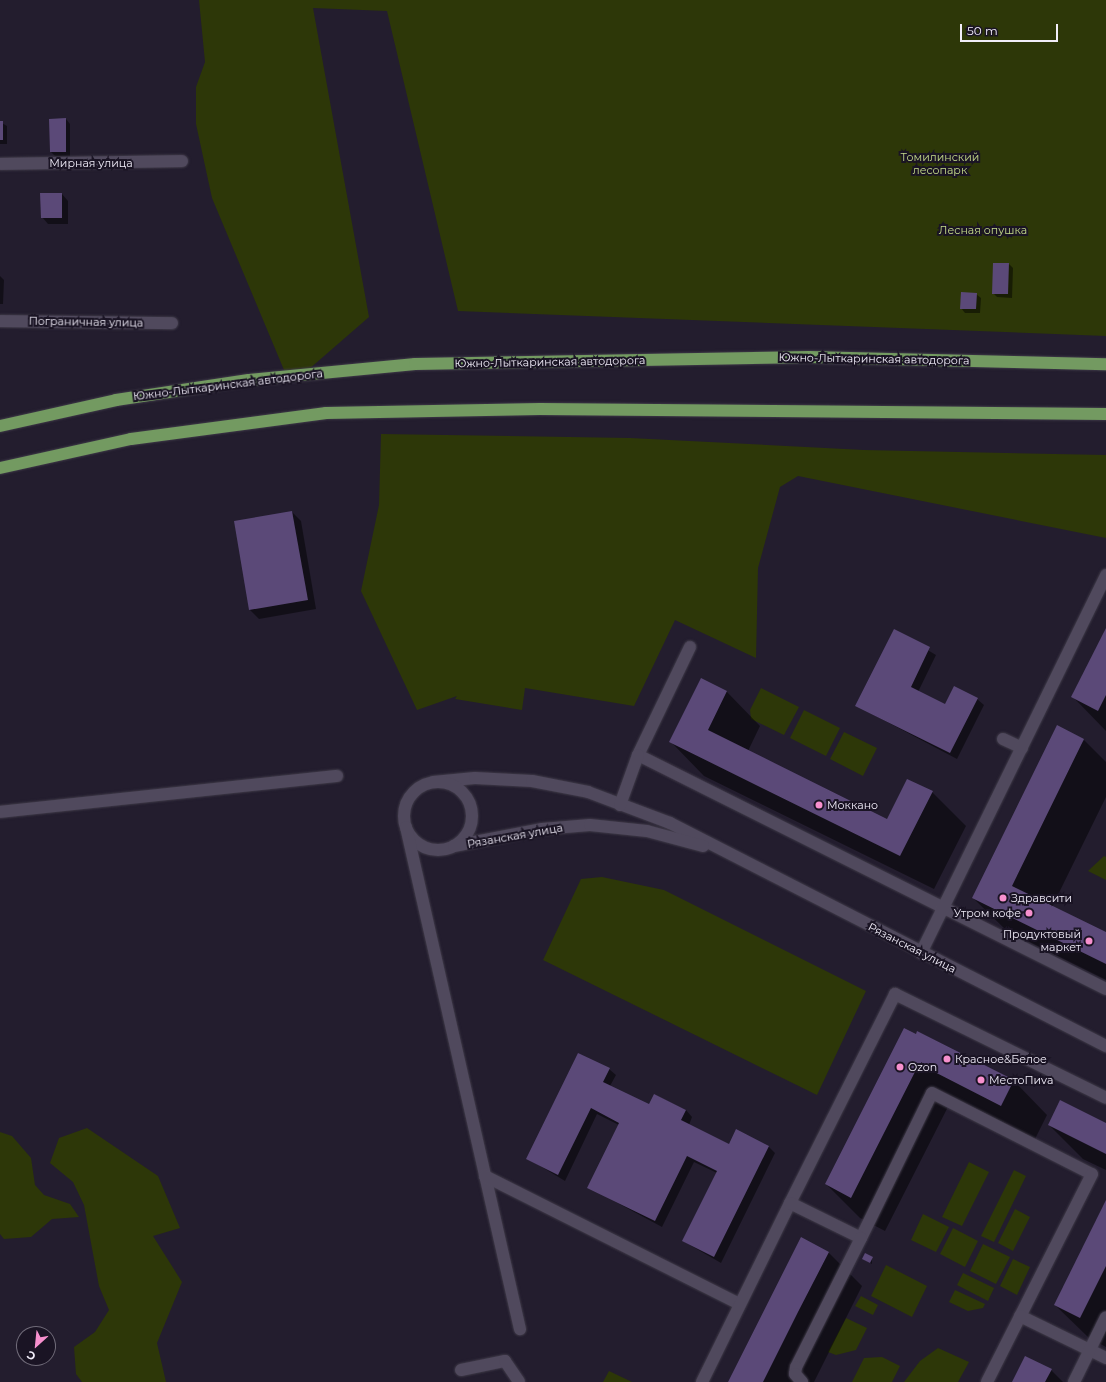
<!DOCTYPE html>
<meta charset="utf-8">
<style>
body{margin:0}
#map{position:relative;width:1106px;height:1382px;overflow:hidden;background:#231d2e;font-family:Montserrat,sans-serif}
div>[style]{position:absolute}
.green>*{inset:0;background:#2d3708}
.shadow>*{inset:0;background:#0007}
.building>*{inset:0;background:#5b4978}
.roads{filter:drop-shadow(0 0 1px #3f3a48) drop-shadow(0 0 1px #3f3a48)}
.minor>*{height:12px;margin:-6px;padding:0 6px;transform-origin:6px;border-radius:6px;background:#50495d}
.minor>.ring{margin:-6px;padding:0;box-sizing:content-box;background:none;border:12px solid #50495d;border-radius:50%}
.major>*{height:12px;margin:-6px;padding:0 6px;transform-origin:6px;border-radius:6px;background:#739a61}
.dots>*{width:11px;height:11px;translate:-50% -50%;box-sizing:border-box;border:2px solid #1a1424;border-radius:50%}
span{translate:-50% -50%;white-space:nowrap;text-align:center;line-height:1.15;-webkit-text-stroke:4px #1a1424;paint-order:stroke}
.park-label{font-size:11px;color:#c6dc8b}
.street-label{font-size:11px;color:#f1edf9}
.poi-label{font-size:11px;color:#f1edf9}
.left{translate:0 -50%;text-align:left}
.right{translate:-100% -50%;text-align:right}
.north{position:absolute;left:16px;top:1326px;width:40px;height:40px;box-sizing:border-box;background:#1a1424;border:1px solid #706b79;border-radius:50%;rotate:207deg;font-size:11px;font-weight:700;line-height:16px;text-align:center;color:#f1edf9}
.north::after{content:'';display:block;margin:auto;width:14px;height:18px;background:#f790ce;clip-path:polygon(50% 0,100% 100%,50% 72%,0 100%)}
.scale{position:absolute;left:960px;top:24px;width:98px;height:18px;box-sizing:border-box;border:2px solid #f1edf9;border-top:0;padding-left:5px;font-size:12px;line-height:14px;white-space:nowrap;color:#f1edf9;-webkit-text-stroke:3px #1a1424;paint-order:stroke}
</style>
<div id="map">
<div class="green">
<div style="clip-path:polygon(199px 0,1106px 0,1106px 336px,458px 311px,387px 11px,313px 8px,369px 317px,308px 370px,284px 370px,212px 198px,196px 124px,196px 87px,205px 62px)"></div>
<div style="clip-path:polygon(381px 434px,630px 438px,864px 450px,1106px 455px,1106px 538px,798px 476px,780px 487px,758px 568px,756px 658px,675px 620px,634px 706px,525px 688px,522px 710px,455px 699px,457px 696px,417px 710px,361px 591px,379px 505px)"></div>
<div style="clip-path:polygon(761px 688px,799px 707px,784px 735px,751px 719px,750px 710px)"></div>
<div style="clip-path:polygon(804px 710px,840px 728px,826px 756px,790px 738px)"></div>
<div style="clip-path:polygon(844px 732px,877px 748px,863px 776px,830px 759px)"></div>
<div style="clip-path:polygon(1104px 856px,1106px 857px,1106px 880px,1088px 871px)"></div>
<div style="clip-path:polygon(602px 877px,664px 890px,866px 991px,817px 1095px,543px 960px,581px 879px)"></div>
<div style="clip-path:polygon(87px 1128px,158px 1176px,180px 1228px,153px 1236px,182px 1282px,157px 1343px,166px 1382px,82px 1382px,76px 1374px,74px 1347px,95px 1332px,109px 1310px,99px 1286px,84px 1205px,73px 1182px,50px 1163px,59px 1138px)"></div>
<div style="clip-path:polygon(0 1132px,12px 1136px,31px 1158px,35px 1185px,44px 1195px,70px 1204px,79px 1217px,52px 1219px,31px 1237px,4px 1239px,0 1234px)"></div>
<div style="clip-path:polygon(969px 1162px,989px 1172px,962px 1226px,942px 1217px)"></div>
<div style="clip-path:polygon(1014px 1170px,1026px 1176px,994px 1242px,981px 1236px)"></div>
<div style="clip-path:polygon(1015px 1209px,1030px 1217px,1013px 1251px,998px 1243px)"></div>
<div style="clip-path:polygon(923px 1214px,949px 1227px,936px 1252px,911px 1240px)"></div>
<div style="clip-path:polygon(953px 1228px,978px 1241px,965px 1267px,940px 1254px)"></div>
<div style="clip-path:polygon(983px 1244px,1010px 1257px,996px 1284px,970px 1271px)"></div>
<div style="clip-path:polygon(1013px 1259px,1030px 1267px,1017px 1295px,1000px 1286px)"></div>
<div style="clip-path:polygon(886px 1265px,927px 1286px,912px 1317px,871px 1296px)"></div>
<div style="clip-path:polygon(963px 1273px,994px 1288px,988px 1301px,957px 1285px)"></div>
<div style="clip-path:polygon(955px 1290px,985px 1304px,983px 1308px,968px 1311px,949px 1302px)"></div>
<div style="clip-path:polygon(861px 1296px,878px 1305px,873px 1315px,855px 1306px)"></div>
<div style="clip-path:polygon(846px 1318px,867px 1328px,856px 1350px,836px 1355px,828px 1352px)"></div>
<div style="clip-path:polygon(938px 1348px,969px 1362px,958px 1382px,904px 1382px,920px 1361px)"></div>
<div style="clip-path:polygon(882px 1357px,900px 1366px,892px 1382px,852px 1382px,864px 1358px)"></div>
<div style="clip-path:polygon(609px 1371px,632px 1382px,603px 1382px)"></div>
</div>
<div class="shadow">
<div style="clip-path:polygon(66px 119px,70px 124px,70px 156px,55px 156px,51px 152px)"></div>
<div style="clip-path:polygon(0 122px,7px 126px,7px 144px,0 144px)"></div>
<div style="clip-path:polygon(62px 194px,68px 201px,68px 224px,48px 224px,42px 217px)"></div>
<div style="clip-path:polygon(1009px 264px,1013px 268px,1012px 298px,997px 297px,993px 293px)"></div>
<div style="clip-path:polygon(0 276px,4px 280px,3px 304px,0 304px)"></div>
<div style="clip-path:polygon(976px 294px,981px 298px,980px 313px,965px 313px,961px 308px)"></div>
<div style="clip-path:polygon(292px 512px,301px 521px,316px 609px,259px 619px,250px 610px)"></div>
<div style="clip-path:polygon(894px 630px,936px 655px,918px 692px,945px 705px,977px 699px,984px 705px,957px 759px,857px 706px)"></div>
<div style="clip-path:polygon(1106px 630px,1106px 731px,1073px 697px)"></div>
<div style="clip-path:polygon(702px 680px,727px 692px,760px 726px,748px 751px,887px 820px,932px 792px,966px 826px,934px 889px,704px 776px,671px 742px)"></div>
<div style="clip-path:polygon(1084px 740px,1106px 762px,1106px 797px,1052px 907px,1106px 933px,1106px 980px,1007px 931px,973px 898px)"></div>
<div style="clip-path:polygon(918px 1032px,1014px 1081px,1047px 1115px,1035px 1139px,953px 1097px,885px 1231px,860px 1218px,826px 1184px)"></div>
<div style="clip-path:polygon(609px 1069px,616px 1075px,610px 1086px,649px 1106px,655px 1095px,686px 1110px,692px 1117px,689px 1125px,730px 1145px,769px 1147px,775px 1153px,721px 1263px,683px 1241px,717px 1173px,694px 1162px,662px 1227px,588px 1187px,619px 1125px,597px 1114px,565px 1181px,527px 1158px)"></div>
<div style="clip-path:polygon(1106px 1124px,1106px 1170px,1083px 1159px,1049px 1125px)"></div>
<div style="clip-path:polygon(1106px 1203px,1106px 1347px,1089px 1338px,1055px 1305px)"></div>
<div style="clip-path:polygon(828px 1252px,862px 1286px,814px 1382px,729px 1382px)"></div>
<div style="clip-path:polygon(872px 1258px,872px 1264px,863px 1259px)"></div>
<div style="clip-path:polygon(1051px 1370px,1063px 1382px,1013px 1382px)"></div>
</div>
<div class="building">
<div style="clip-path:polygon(66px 118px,66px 152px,50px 152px,49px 119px)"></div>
<div style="clip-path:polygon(0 121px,3px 121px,3px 140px,0 140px)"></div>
<div style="clip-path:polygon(40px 193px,62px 193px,62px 218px,41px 218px)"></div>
<div style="clip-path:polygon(993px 263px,1009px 263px,1008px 294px,992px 294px)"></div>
<div style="clip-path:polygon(961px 292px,977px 293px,976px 309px,960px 309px)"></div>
<div style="clip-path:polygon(292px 511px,308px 600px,249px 610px,234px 521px)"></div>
<div style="clip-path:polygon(1106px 628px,1106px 695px,1098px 711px,1071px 697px)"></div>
<div style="clip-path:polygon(894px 629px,930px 647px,911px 687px,945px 704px,954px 686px,978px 698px,950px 753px,855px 706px)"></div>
<div style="clip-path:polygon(701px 678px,727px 691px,708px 730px,887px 819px,907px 779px,933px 791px,900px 856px,669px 742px)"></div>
<div style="clip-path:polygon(1057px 725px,1084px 739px,1012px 886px,1106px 932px,1106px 964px,972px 898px)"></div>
<div style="clip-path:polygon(904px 1028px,916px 1034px,917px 1031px,1014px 1080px,1001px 1106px,919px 1064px,851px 1198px,825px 1184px)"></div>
<div style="clip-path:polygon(578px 1053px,610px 1068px,603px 1082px,649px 1104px,654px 1094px,686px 1110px,681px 1120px,729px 1144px,736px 1129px,769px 1146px,714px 1257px,682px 1241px,717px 1171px,687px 1156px,655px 1221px,587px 1188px,619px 1123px,591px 1108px,558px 1175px,526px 1159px)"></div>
<div style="clip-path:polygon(1060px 1100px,1106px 1123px,1106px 1154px,1048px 1125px)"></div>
<div style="clip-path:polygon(1106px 1200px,1106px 1266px,1080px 1318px,1054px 1305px)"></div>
<div style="clip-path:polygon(801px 1237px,829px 1252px,798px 1312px,763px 1382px,728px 1382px)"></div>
<div style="clip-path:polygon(865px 1253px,873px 1257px,870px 1263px,862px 1259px)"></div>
<div style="clip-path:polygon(1025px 1356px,1052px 1369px,1045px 1382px,1012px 1382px)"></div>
</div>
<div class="roads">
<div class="minor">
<div style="left:0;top:164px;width:182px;rotate:-0.9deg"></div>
<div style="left:0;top:321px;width:172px;rotate:0.7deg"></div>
<div style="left:690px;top:647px;width:120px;rotate:115.7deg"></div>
<div style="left:638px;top:755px;width:523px;rotate:26.57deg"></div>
<div style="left:1003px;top:739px;width:21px;rotate:25deg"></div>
<div style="left:433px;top:782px;width:42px;rotate:-5.4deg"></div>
<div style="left:475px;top:778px;width:57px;rotate:3deg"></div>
<div style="left:532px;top:781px;width:57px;rotate:11.1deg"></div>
<div style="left:588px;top:792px;width:88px;rotate:20.7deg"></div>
<div style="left:670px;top:823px;width:490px;rotate:27.1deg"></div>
<div class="ring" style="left:404px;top:782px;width:56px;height:56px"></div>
<div style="left:620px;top:805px;width:53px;rotate:-70.2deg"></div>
<div style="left:0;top:812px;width:339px;rotate:-6.1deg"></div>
<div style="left:406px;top:827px;width:515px;rotate:77.21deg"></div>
<div style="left:454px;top:846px;width:90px;rotate:-10.9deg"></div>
<div style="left:542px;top:829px;width:48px;rotate:-4.8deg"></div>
<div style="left:590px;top:825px;width:57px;rotate:6deg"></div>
<div style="left:647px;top:831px;width:58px;rotate:15deg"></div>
<div style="left:921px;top:953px;width:421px;rotate:-63.9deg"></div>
<div style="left:485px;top:1176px;width:285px;rotate:26.7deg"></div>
<div style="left:790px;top:1203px;width:234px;rotate:-63.3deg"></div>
<div style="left:895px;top:994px;width:235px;rotate:26.2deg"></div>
<div style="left:861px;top:1238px;width:161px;rotate:-63.9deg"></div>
<div style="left:932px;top:1093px;width:179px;rotate:26.9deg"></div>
<div style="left:1092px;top:1174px;width:233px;rotate:116.8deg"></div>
<div style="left:1020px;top:1316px;width:96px;rotate:26deg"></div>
<div style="left:461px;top:1370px;width:45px;rotate:-11.6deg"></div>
<div style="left:505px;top:1361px;width:25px;rotate:56deg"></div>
<div style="left:702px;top:1382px;width:199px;rotate:-63.8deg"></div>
<div style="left:790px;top:1203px;width:79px;rotate:26.2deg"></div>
<div style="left:861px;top:1238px;width:144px;rotate:116.7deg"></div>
<div style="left:796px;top:1367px;width:7px;rotate:98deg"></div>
<div style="left:795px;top:1374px;width:11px;rotate:49deg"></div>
<div style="left:1074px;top:1382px;width:72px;rotate:-63.8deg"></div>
</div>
<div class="major">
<div style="left:0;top:426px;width:119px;rotate:-12.6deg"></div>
<div style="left:116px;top:400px;width:134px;rotate:-8.6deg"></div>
<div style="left:249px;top:380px;width:167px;rotate:-5.5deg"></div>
<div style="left:415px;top:364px;width:394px;rotate:-1deg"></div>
<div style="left:809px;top:357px;width:297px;rotate:1.4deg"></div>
<div style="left:0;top:468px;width:134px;rotate:-12.5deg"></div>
<div style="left:131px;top:439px;width:197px;rotate:-7.6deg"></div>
<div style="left:326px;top:413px;width:214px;rotate:-1.1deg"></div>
<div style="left:540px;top:409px;width:566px;rotate:0.51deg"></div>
</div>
</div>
<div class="dots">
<div style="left:819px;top:805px;background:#f790ce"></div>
<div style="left:1003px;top:898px;background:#f790ce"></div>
<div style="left:1029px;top:913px;background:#f790ce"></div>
<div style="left:1089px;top:941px;background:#f790ce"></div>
<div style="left:947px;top:1059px;background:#f790ce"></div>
<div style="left:900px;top:1067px;background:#f790ce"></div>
<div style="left:981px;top:1080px;background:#f790ce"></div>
</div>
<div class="park-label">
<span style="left:940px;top:164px">Томилинский<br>лесопарк</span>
<span style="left:983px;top:230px">Лесная опушка</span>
</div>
<div class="street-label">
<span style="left:91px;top:163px">Мирная улица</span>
<span style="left:86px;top:322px;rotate:1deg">Пограничная улица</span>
<span style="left:874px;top:359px;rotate:1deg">Южно-Лыткаринская автодорога</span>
<span style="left:550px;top:362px;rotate:-1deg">Южно-Лыткаринская автодорога</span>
<span style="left:228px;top:385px;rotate:-7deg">Южно-Лыткаринская автодорога</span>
<span style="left:515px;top:836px;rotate:-10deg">Рязанская улица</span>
<span style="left:912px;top:948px;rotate:27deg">Рязанская улица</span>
</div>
<div class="poi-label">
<span class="left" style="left:827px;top:805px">Моккано</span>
<span class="left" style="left:1011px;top:898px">Здравсити</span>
<span class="right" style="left:1021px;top:913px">Утром кофе</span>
<span class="right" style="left:1081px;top:941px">Продуктовый<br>маркет</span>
<span class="left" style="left:955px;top:1059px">Красное&amp;Белое</span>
<span class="left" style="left:908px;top:1067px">Ozon</span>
<span class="left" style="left:989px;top:1080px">МестоПиvа</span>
</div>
<div class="north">С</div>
<div class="scale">50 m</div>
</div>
